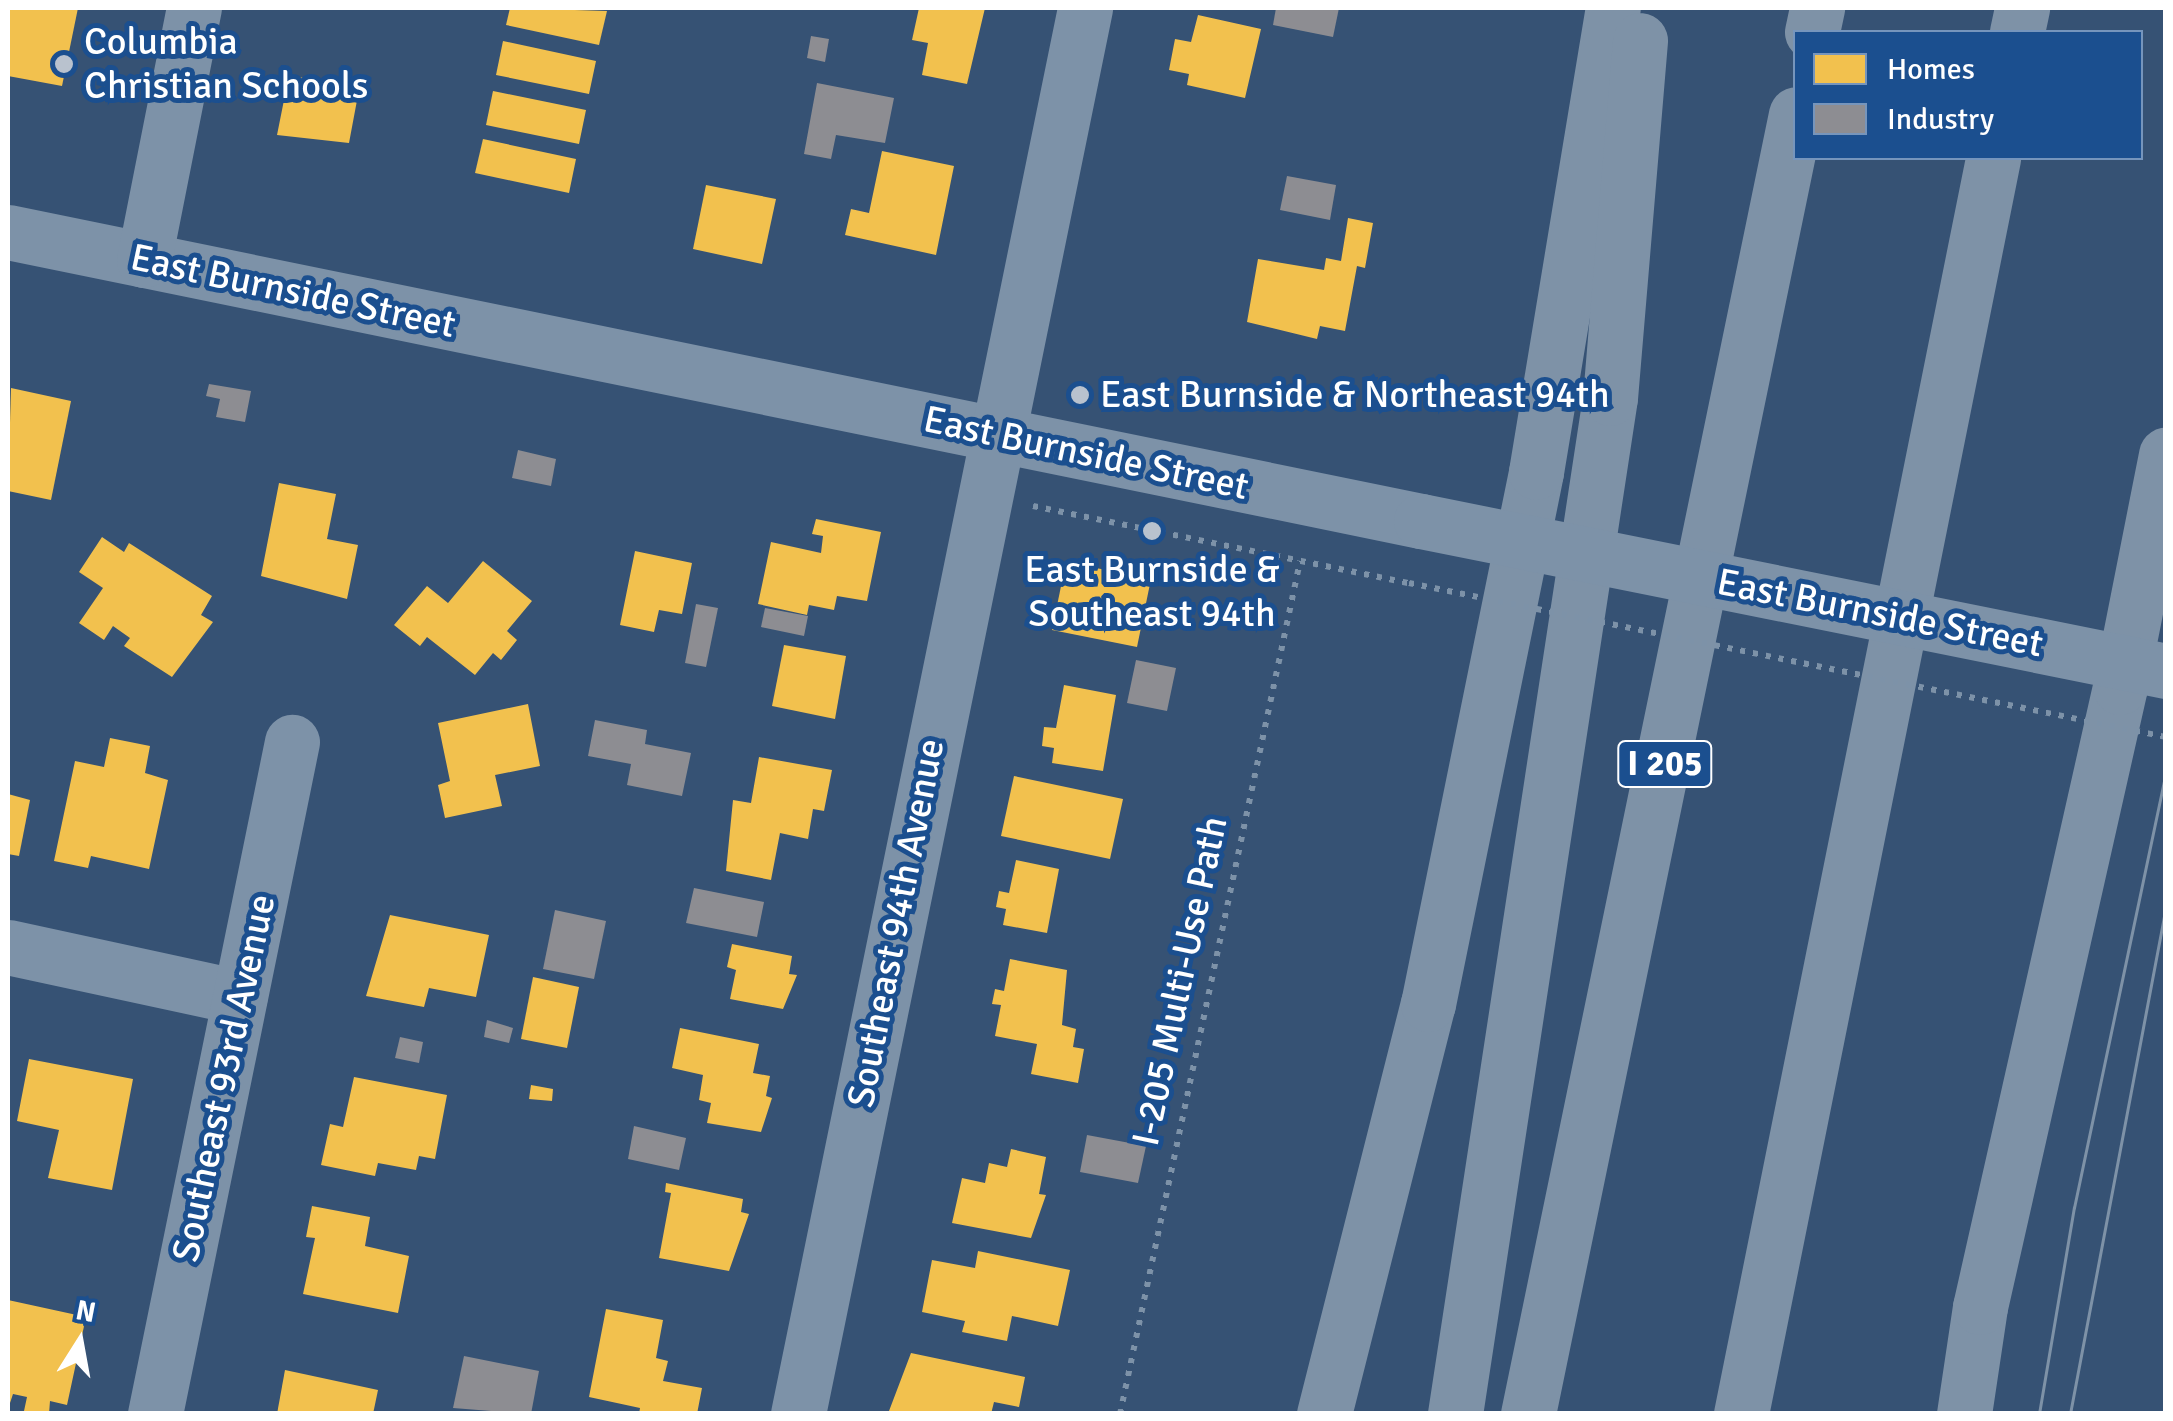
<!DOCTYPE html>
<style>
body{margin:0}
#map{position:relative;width:2173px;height:1421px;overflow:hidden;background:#365274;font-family:Signika,sans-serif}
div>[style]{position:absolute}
.homes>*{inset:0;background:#f2c14e}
.industry>*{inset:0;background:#8d8d92}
.path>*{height:6px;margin-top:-3px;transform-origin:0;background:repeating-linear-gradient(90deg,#7d92a8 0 5px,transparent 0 13px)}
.minor>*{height:55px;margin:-27.5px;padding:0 27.5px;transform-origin:27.5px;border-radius:27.5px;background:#7d92a8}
.highway>*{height:55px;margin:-27.5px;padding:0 27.5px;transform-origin:27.5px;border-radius:27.5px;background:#7e92a7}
.tram>*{height:2.5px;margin:-1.25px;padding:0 1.25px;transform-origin:1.25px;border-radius:1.25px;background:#7e92a7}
.path-bridge>*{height:6px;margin-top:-3px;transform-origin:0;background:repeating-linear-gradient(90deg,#7d92a8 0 5px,transparent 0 13px)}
.minor-bridge>*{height:55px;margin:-27.5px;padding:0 27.5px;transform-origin:27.5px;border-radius:27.5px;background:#7d92a8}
.dots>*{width:28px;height:28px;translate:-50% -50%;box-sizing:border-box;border:5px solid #1b4f8f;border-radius:50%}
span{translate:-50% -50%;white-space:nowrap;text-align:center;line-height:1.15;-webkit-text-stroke:10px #1b4f8f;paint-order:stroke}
.shield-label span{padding:2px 8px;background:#1b4f8f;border:2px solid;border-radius:8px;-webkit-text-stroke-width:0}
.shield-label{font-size:35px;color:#fff;font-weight:700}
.poi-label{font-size:38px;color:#fff}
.left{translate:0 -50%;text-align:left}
.street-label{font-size:38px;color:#fff}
.frame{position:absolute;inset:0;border:10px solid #fff;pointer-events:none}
.legend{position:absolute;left:1793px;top:30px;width:350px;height:130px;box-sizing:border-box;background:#1b4f8f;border:2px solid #7695bc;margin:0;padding:12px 18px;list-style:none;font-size:30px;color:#fff}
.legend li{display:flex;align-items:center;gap:20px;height:50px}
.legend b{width:50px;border:2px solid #7695bc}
.north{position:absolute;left:30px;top:1291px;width:100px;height:100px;-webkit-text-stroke:8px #1b4f8f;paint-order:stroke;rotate:11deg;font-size:28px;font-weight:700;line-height:40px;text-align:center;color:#fff}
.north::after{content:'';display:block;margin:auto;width:35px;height:45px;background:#fff;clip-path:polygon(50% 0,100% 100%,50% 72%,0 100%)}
</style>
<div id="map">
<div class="homes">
<div style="clip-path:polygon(8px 8px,78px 8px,62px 86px,8px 76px)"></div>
<div style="clip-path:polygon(510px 8px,607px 11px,599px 45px,506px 25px)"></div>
<div style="clip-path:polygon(919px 8px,985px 8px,967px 84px,922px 75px,928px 43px,912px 40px)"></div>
<div style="clip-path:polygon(1198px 15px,1261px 29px,1245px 98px,1187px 85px,1189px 74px,1169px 70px,1175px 39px,1191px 42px)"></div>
<div style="clip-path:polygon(503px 41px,596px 61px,589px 94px,496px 75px)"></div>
<div style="clip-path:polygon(289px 75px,345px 86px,344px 93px,358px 95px,349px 143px,277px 135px)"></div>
<div style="clip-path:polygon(493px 91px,586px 110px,579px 144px,486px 125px)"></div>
<div style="clip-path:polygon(483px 139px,576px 159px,569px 193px,475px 173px)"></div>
<div style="clip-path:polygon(882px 151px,954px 166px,936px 255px,845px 235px,851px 209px,869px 213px)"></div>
<div style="clip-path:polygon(706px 185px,776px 199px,762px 264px,693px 249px)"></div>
<div style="clip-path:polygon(1348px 218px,1373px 223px,1365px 268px,1357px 266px,1345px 331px,1320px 326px,1317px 339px,1247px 322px,1258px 259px,1324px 270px,1326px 258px,1341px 261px)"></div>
<div style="clip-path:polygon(11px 388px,71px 401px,51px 500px,8px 491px)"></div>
<div style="clip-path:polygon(279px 483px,336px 494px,327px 539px,358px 545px,347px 599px,261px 576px)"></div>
<div style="clip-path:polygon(816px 519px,881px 532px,867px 601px,837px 596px,834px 610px,809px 605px,807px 615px,758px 604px,771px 542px,821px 553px,823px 536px,812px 534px)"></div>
<div style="clip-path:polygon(102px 537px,124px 552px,129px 543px,212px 596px,201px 615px,213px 622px,172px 677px,124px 646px,130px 638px,113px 626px,104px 640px,79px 623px,103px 588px,79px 572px)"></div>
<div style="clip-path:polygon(635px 551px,692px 563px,682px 614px,659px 610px,654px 632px,620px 625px)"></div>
<div style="clip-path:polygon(483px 561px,532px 601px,507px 631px,517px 640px,501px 660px,493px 653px,475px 675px,427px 637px,420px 646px,394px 625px,427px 586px,448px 603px)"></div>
<div style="clip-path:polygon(1066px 562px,1151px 579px,1137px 647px,1052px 630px)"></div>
<div style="clip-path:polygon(784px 645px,846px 656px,835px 719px,772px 706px)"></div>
<div style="clip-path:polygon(1064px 685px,1116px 695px,1103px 771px,1052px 763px,1054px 748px,1042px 746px,1044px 727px,1056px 728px)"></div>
<div style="clip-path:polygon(528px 704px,540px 766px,495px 775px,502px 806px,445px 818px,438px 785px,450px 781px,438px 723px)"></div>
<div style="clip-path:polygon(110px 738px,150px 746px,145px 773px,168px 780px,149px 869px,91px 856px,88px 868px,54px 861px,75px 761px,104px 767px)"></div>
<div style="clip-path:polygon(759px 757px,832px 770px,824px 811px,813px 809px,808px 839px,780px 833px,771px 880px,726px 871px,733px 800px,751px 803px)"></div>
<div style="clip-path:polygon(1014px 776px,1123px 799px,1110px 859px,1001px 836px)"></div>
<div style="clip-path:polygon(8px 794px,30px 800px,19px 856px,8px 854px)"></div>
<div style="clip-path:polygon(1016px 860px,1059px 869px,1047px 933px,1003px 925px,1006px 909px,996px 907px,999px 891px,1009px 893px)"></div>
<div style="clip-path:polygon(390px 915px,489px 935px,476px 997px,429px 988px,424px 1007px,366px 996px)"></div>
<div style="clip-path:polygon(732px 944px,792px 956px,789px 974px,797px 975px,783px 1009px,730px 999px,736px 970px,727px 967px)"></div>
<div style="clip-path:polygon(1010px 959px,1067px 970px,1062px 1025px,1076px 1029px,1073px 1047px,1084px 1049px,1078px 1083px,1031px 1074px,1037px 1044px,995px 1036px,1001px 1005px,992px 1004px,995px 989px,1004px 991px)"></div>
<div style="clip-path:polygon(533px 977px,579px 987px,567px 1048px,521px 1039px)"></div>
<div style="clip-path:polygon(680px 1028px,759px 1044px,753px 1073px,770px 1076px,766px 1096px,772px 1098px,761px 1132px,707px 1123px,711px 1103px,699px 1100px,703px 1075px,672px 1068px)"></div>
<div style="clip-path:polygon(29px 1059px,133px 1079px,112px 1190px,48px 1178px,59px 1130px,17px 1121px)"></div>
<div style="clip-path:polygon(354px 1077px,447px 1095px,435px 1159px,419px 1156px,416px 1170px,378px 1163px,375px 1176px,321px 1165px,330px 1124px,343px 1127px)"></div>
<div style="clip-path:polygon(531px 1085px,553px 1089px,552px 1101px,529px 1099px)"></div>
<div style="clip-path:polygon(1011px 1149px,1046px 1157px,1039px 1194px,1046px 1195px,1031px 1238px,952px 1223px,962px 1178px,985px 1183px,989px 1163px,1007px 1167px)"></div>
<div style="clip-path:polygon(666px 1183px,743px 1199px,741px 1212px,749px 1214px,729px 1271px,659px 1258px,671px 1193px,665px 1192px)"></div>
<div style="clip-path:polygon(312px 1206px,370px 1217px,365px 1246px,409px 1256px,398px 1313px,303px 1294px,315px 1238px,306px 1237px)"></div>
<div style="clip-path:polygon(978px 1251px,1070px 1270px,1058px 1326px,1012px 1316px,1007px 1341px,962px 1332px,965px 1321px,922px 1312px,932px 1260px,975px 1268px)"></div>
<div style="clip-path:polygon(8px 1300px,86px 1317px,67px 1405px,50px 1401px,49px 1414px,37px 1414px,24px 1411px,27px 1397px,13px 1394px,8px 1409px)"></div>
<div style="clip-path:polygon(606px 1309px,663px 1320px,656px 1358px,668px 1361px,663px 1381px,702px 1388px,697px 1414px,639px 1414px,640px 1408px,589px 1397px)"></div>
<div style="clip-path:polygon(911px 1353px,1025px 1377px,1019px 1407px,994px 1402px,991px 1414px,889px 1411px)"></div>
<div style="clip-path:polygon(285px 1370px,378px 1390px,373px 1414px,277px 1414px)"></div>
</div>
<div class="industry">
<div style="clip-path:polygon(1276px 8px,1339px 8px,1333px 37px,1273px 25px)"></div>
<div style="clip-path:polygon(811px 36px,829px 39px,825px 62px,807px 58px)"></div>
<div style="clip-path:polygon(817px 83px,894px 98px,885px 143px,836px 135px,831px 159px,804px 154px)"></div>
<div style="clip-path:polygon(1287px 176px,1336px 185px,1330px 220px,1280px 210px)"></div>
<div style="clip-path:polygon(209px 384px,251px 391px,245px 422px,216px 417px,220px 399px,206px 396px)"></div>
<div style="clip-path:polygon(518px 450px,556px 459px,551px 486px,512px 478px)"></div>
<div style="clip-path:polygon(696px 604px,718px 608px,706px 667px,685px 663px)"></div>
<div style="clip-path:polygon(765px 608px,808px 616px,804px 636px,761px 627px)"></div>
<div style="clip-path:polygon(1136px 660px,1176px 668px,1167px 711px,1127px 703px)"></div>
<div style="clip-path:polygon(595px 720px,647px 730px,645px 744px,691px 753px,682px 796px,627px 785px,631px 764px,588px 756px)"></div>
<div style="clip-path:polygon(694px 888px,764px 902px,757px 937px,686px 923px)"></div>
<div style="clip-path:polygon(555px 910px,606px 921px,594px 979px,543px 969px)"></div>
<div style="clip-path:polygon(487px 1020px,513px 1028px,509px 1043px,484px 1037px)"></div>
<div style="clip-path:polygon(400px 1037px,423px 1042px,419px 1063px,395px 1058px)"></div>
<div style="clip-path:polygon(634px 1126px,686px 1138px,679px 1170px,628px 1159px)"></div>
<div style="clip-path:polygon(1087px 1135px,1146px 1146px,1138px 1183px,1080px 1172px)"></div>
<div style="clip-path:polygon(464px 1356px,539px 1371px,531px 1414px,453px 1408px)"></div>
</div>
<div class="path">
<div style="left:1033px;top:506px;width:384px;rotate:11.6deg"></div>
<div style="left:1120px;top:1414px;width:872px;rotate:-78.08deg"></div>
</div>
<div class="minor">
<div style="left:8px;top:232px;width:1442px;rotate:11.56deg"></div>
<div style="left:144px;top:260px;width:257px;rotate:-78.8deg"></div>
<div style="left:8px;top:947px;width:237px;rotate:12.2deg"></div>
<div style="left:155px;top:1414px;width:686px;rotate:-78.48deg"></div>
<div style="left:798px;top:1414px;width:1435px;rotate:-78.46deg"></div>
</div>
<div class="highway">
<div style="left:1812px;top:32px;width:25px;rotate:-78deg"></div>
<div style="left:2017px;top:32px;width:25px;rotate:-78deg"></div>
<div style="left:1324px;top:1414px;width:423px;rotate:-75.8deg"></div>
<div style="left:1428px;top:1004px;width:543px;rotate:-78.52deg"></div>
<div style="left:1536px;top:472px;width:470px;rotate:-80.6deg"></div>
<div style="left:1455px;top:1414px;width:1028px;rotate:-81.33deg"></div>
<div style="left:1610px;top:398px;width:359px;rotate:-85.2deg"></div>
<div style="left:1528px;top:1414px;width:1327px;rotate:-78.35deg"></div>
<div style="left:1741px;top:1414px;width:1281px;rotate:-78.65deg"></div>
<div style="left:1964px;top:1414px;width:108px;rotate:-81.5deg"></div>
<div style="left:1980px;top:1307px;width:636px;rotate:-77.28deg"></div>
<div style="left:2120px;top:687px;width:237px;rotate:-78.8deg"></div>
</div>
<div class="tram">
<div style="left:2039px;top:1414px;width:209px;rotate:-80.4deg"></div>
<div style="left:2074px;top:1208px;width:448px;rotate:-78.1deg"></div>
<div style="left:2070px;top:1414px;width:517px;rotate:-79.3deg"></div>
</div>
<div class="path-bridge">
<div style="left:1409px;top:583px;width:773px;rotate:11.5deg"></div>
</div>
<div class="minor-bridge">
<div style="left:1421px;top:521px;width:760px;rotate:11.38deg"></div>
</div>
<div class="dots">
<div style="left:64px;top:64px;background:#b9c2ce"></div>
<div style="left:1080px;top:395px;background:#b9c2ce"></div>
<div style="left:1152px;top:531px;background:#b9c2ce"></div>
</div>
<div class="shield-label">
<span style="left:1665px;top:764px">I 205</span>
</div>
<div class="poi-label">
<span class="left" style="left:84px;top:64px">Columbia<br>Christian Schools</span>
<span class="left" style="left:1100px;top:395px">East Burnside &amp; Northeast 94th</span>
<span style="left:1152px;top:592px">East Burnside &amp;<br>Southeast 94th</span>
</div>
<div class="street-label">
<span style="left:293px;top:291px;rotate:12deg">East Burnside Street</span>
<span style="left:1086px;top:453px;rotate:12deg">East Burnside Street</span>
<span style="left:1880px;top:613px;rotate:11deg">East Burnside Street</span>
<span style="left:896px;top:923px;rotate:-79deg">Southeast 94th Avenue</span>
<span style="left:1180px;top:981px;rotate:-78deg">I-205 Multi-Use Path</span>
<span style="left:224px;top:1078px;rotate:-78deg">Southeast 93rd Avenue</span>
</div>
<div class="frame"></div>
<ul class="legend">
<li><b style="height:28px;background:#f2c14e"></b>Homes</li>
<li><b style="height:28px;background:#8d8d92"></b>Industry</li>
</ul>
<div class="north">N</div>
</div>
